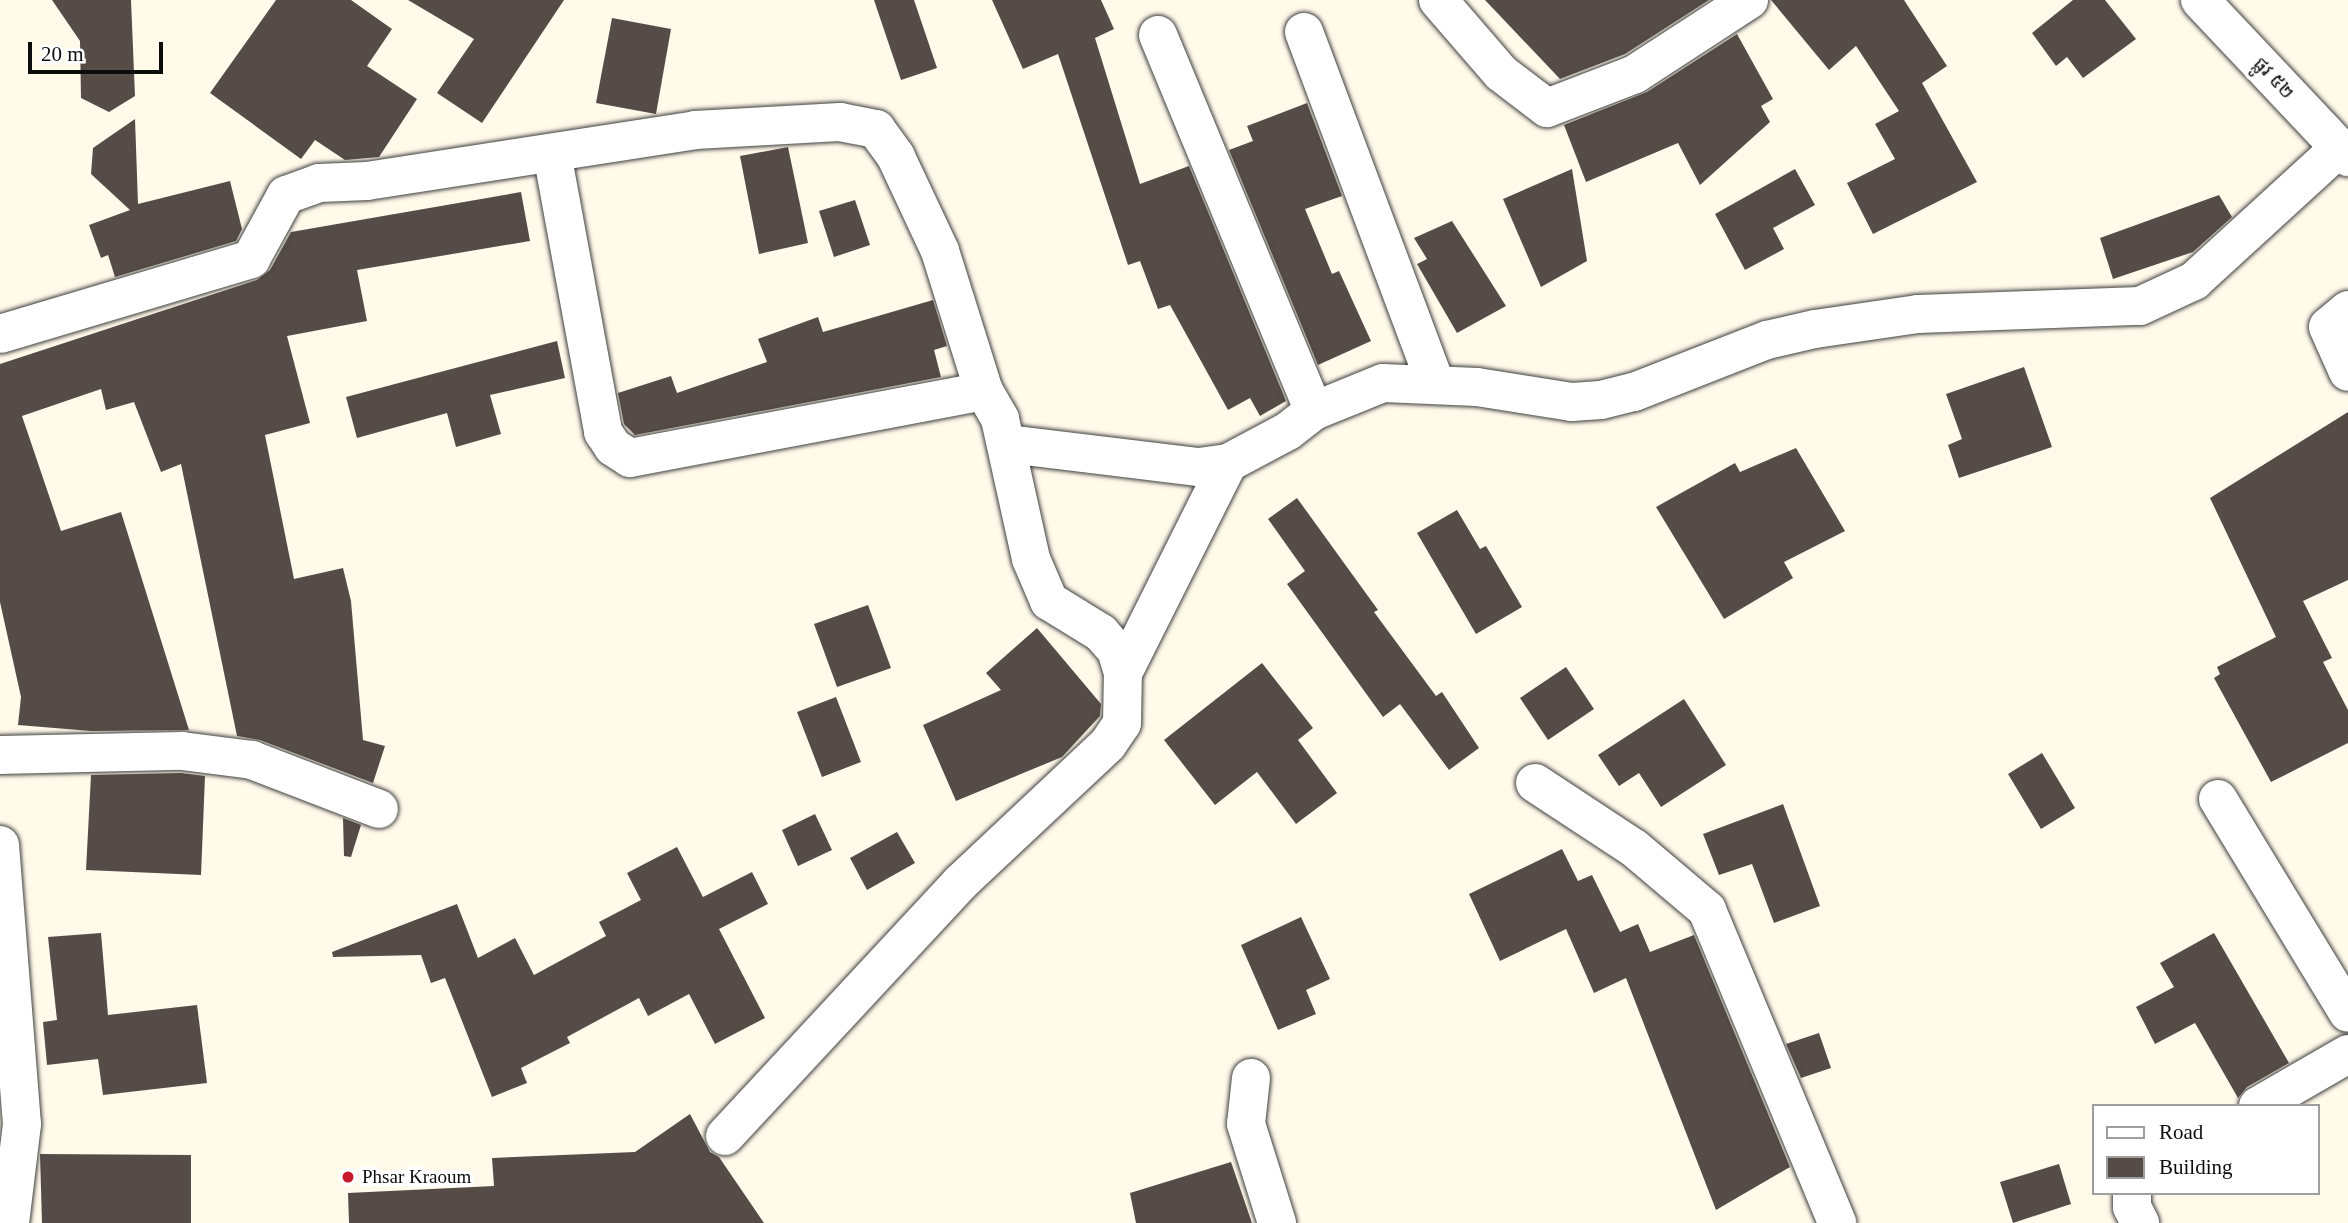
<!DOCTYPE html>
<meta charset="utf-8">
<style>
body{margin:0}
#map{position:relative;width:2348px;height:1223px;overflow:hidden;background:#fffaea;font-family:"Times New Roman","Noto Sans Khmer",serif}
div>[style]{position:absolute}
.building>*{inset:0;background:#554c47}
.roads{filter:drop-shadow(0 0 2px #3f3f3f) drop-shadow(0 0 2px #3f3f3f)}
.minor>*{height:38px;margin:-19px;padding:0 19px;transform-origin:19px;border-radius:19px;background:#fff}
.dots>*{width:19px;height:19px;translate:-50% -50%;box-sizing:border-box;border:4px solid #fff;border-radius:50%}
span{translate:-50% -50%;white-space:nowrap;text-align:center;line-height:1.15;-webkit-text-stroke:7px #fff;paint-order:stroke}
.street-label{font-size:19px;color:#0c0c0c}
.poi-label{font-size:19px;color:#0c0c0c}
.left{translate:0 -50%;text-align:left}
.legend{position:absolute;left:2092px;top:1104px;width:228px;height:91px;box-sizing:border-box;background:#fff;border:2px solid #9e9e9e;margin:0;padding:9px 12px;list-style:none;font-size:21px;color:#0c0c0c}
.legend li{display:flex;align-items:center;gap:14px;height:35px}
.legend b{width:35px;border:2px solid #9e9e9e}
.scale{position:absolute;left:28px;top:42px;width:135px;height:32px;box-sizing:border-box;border:4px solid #0c0c0c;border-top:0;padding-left:9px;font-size:21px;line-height:24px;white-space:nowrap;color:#0c0c0c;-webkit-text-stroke:5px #fff;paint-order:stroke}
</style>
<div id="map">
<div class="building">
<div style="clip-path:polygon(52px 0,131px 0,135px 96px,109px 112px,81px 98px,80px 41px)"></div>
<div style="clip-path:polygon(276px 0,351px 0,392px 29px,367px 66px,417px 99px,379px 157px,345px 160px,315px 140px,301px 159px,210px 93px)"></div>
<div style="clip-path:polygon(408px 0,564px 0,482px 123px,437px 93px,474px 39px)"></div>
<div style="clip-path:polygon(874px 0,914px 0,937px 68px,901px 80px)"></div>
<div style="clip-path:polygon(992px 0,1101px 0,1114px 29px,1095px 38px,1140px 184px,1189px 166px,1286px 401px,1260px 416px,1250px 398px,1228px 410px,1170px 305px,1158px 309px,1140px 261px,1128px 265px,1058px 54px,1023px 69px)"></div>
<div style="clip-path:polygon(1485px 0,1709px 0,1625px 54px,1560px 79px)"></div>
<div style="clip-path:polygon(1771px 0,1904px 0,1947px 66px,1922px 83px,1977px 182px,1873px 234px,1847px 183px,1895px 159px,1875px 124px,1899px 111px,1856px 46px,1829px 70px)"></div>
<div style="clip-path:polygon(2073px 0,2105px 0,2136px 39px,2083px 78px,2067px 57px,2056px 66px,2032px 33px)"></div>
<div style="clip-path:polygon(612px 18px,671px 29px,656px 114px,596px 103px)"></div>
<div style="clip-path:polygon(1737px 34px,1773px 99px,1761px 106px,1770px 122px,1700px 185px,1678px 143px,1586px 182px,1564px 125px,1647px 92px)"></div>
<div style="clip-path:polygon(1307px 103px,1342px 196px,1305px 209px,1332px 274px,1339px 271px,1371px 341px,1318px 365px,1229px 150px,1253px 141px,1247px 126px)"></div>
<div style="clip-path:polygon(135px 119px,138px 204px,230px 181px,242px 229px,236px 241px,115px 277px,108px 255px,101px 258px,89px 225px,130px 210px,91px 174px,93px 148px)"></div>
<div style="clip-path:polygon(788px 147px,808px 243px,759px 254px,740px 156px)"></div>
<div style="clip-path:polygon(1572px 169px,1587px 261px,1541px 287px,1503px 199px)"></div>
<div style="clip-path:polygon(1795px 169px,1815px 205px,1773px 228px,1784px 249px,1745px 270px,1715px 214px)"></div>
<div style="clip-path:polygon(521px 192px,530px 241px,357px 270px,367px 321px,287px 336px,310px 423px,265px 435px,294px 579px,343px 568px,351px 601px,363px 740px,385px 746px,373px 783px,260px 740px,237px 736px,181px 464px,161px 472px,134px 402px,106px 410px,101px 389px,22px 416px,61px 531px,121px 512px,189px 730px,91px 731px,18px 725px,21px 697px,0 602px,0 364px,257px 280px,270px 270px,291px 232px)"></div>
<div style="clip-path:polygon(2219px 195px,2232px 217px,2193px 252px,2113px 279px,2100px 238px)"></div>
<div style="clip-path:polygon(855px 200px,870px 245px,834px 257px,819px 211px)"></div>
<div style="clip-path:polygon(1452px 221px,1506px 306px,1457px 333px,1417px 264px,1427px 259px,1414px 238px)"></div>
<div style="clip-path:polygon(933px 300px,947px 346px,934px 350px,941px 377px,635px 435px,624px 424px,618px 393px,671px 376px,677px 393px,767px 362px,758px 339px,818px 317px,823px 332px)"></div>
<div style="clip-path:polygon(557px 341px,565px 378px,490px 395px,501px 434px,456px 447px,447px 413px,357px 438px,346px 397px)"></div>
<div style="clip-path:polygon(2024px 367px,2052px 447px,1959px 478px,1948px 445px,1962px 439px,1946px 394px)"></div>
<div style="clip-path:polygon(2348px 412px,2348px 580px,2303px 601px,2332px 658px,2323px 662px,2348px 710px,2348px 743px,2271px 782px,2214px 678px,2220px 674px,2217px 667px,2276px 637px,2210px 498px)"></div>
<div style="clip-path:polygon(1796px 448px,1845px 531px,1784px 562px,1793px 578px,1724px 619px,1656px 507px,1735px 463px,1740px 472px)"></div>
<div style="clip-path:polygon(1297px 498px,1378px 610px,1374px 612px,1436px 696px,1442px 692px,1479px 748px,1449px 770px,1400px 704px,1383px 717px,1287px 584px,1305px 571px,1268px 519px)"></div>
<div style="clip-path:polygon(1457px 510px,1480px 549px,1486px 546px,1522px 607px,1476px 634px,1417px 533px)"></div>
<div style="clip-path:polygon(868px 605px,891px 668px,837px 687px,814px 624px)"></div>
<div style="clip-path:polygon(1037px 628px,1101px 704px,1100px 716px,1062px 757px,956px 801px,923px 725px,1001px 690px,986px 673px)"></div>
<div style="clip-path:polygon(1262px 663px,1313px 728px,1298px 740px,1337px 793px,1296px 824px,1257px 772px,1215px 805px,1164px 740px)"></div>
<div style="clip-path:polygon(1566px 667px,1594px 709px,1548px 740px,1520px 698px)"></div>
<div style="clip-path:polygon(836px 697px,861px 762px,822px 777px,797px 712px)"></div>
<div style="clip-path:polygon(1684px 699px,1726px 765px,1661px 807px,1639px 773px,1619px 786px,1598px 755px)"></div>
<div style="clip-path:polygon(2042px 753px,2075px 808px,2041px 829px,2008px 774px)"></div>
<div style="clip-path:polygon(181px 773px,205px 776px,201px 875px,86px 870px,91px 775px)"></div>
<div style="clip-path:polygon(1783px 804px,1820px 906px,1774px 923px,1752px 864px,1719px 875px,1703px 834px)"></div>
<div style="clip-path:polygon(815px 814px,832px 850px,798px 866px,782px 830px)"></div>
<div style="clip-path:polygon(343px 818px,361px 825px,351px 857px,344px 856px)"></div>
<div style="clip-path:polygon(897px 832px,915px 863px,867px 890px,850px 858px)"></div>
<div style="clip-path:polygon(677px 847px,703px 897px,752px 872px,768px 904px,719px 929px,765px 1018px,715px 1044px,689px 994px,648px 1016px,639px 998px,567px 1037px,570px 1043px,521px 1068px,527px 1083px,492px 1097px,445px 978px,431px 983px,421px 955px,333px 957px,332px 952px,457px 904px,478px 958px,515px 938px,534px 975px,606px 936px,599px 922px,641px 900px,627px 873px)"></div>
<div style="clip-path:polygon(1562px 849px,1578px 881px,1592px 875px,1620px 932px,1638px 924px,1650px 952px,1694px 935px,1790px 1167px,1716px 1210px,1626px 978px,1594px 993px,1566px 929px,1500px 961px,1469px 894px)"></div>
<div style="clip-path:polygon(1301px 917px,1330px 979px,1306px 990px,1316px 1014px,1278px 1030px,1241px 945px)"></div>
<div style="clip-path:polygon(101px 933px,108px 1015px,197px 1005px,207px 1083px,103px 1095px,98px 1059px,47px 1065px,43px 1022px,57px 1020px,48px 937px)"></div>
<div style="clip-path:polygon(2214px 933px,2289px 1063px,2247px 1087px,2238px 1098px,2195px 1023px,2155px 1044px,2136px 1007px,2174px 987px,2160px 963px)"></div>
<div style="clip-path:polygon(1819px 1033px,1831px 1068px,1801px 1078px,1786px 1044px)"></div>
<div style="clip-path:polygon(690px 1114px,710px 1152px,719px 1157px,764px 1223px,349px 1223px,348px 1193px,494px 1186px,492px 1158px,635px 1152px)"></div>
<div style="clip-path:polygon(40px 1154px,191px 1155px,191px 1223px,42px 1223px)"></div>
<div style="clip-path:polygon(1231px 1162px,1252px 1223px,1136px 1223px,1130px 1193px)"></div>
<div style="clip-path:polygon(2059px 1164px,2071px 1204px,2013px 1223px,2000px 1182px)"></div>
</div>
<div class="roads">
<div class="minor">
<div style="left:1438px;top:0;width:96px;rotate:49.2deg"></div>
<div style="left:1501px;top:73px;width:58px;rotate:37.3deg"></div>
<div style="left:1547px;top:108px;width:94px;rotate:-21.1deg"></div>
<div style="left:1635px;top:74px;width:136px;rotate:-33deg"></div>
<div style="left:2200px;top:0;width:216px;rotate:46.7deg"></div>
<div style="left:1304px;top:32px;width:377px;rotate:69.5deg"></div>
<div style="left:1158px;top:35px;width:407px;rotate:67.5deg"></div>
<div style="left:552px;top:153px;width:284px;rotate:79.6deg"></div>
<div style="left:603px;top:432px;width:18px;rotate:56deg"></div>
<div style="left:613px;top:447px;width:20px;rotate:33deg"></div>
<div style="left:630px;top:458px;width:360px;rotate:-10.7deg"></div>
<div style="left:2348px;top:310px;width:26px;rotate:140deg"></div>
<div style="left:2328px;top:327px;width:49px;rotate:66deg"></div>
<div style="left:0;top:334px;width:262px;rotate:-16.6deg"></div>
<div style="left:251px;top:259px;width:73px;rotate:-61.3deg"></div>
<div style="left:286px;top:195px;width:35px;rotate:-20deg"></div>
<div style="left:319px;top:183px;width:48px;rotate:-2.4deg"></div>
<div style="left:367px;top:181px;width:332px;rotate:-8.8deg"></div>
<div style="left:695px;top:130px;width:145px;rotate:-3.2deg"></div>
<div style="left:840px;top:122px;width:37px;rotate:11deg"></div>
<div style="left:876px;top:129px;width:34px;rotate:54deg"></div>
<div style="left:896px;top:157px;width:104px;rotate:64.9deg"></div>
<div style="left:940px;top:251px;width:147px;rotate:72.6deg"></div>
<div style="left:984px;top:391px;width:32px;rotate:60deg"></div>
<div style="left:1000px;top:419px;width:143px;rotate:77.5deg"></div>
<div style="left:1031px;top:559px;width:46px;rotate:66.8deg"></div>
<div style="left:1049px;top:601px;width:61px;rotate:31.6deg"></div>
<div style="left:1101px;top:633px;width:23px;rotate:49deg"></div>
<div style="left:1116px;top:650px;width:24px;rotate:73deg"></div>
<div style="left:1123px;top:673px;width:235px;rotate:-63.4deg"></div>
<div style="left:1008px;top:444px;width:192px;rotate:6.9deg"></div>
<div style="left:1199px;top:467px;width:29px;rotate:-8deg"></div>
<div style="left:1228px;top:463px;width:68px;rotate:-28.1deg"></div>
<div style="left:1288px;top:431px;width:33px;rotate:-38deg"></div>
<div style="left:1314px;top:411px;width:74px;rotate:-22.1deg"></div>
<div style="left:1383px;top:383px;width:94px;rotate:2.4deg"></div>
<div style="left:1477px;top:387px;width:96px;rotate:9deg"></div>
<div style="left:1572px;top:402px;width:29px;rotate:-4deg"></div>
<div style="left:1601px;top:400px;width:34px;rotate:-14deg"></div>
<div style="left:1634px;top:392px;width:143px;rotate:-21.4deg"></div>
<div style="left:1767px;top:340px;width:49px;rotate:-12.9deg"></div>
<div style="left:1815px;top:329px;width:104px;rotate:-8.3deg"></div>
<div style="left:1918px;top:314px;width:222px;rotate:-2.1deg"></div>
<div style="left:2140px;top:306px;width:60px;rotate:-24.8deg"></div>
<div style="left:2194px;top:281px;width:198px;rotate:-42.5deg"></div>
<div style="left:0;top:755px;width:182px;rotate:-1.3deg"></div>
<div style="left:182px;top:751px;width:71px;rotate:7.3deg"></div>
<div style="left:252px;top:760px;width:136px;rotate:21.1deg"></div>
<div style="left:1535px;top:783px;width:118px;rotate:33.3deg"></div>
<div style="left:1634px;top:848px;width:96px;rotate:40.3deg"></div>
<div style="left:1707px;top:910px;width:339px;rotate:67.4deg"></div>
<div style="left:2218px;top:799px;width:250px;rotate:58.7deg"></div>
<div style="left:0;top:845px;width:280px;rotate:85.5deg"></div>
<div style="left:22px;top:1124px;width:100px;rotate:96.9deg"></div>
<div style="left:1251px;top:1078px;width:46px;rotate:96.2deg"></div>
<div style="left:1246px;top:1124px;width:104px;rotate:72.6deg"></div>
<div style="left:2258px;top:1106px;width:104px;rotate:-30deg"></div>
<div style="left:725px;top:1136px;width:345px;rotate:-47.1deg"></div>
<div style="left:960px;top:883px;width:203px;rotate:-43.2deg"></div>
<div style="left:1108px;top:744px;width:25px;rotate:-56deg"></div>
<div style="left:1122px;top:723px;width:50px;rotate:-88.9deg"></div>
<div style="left:2132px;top:1193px;width:14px;rotate:90deg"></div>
<div style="left:2132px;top:1207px;width:18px;rotate:63deg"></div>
</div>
</div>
<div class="dots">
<div style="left:348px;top:1177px;background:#c6192a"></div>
</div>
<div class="street-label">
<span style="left:2274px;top:78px;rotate:47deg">ផ្លូវ ៥២</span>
</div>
<div class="poi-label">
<span class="left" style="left:362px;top:1177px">Phsar Kraoum</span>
</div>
<ul class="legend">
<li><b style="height:9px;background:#fff"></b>Road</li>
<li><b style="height:19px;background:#554c47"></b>Building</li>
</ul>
<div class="scale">20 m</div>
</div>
